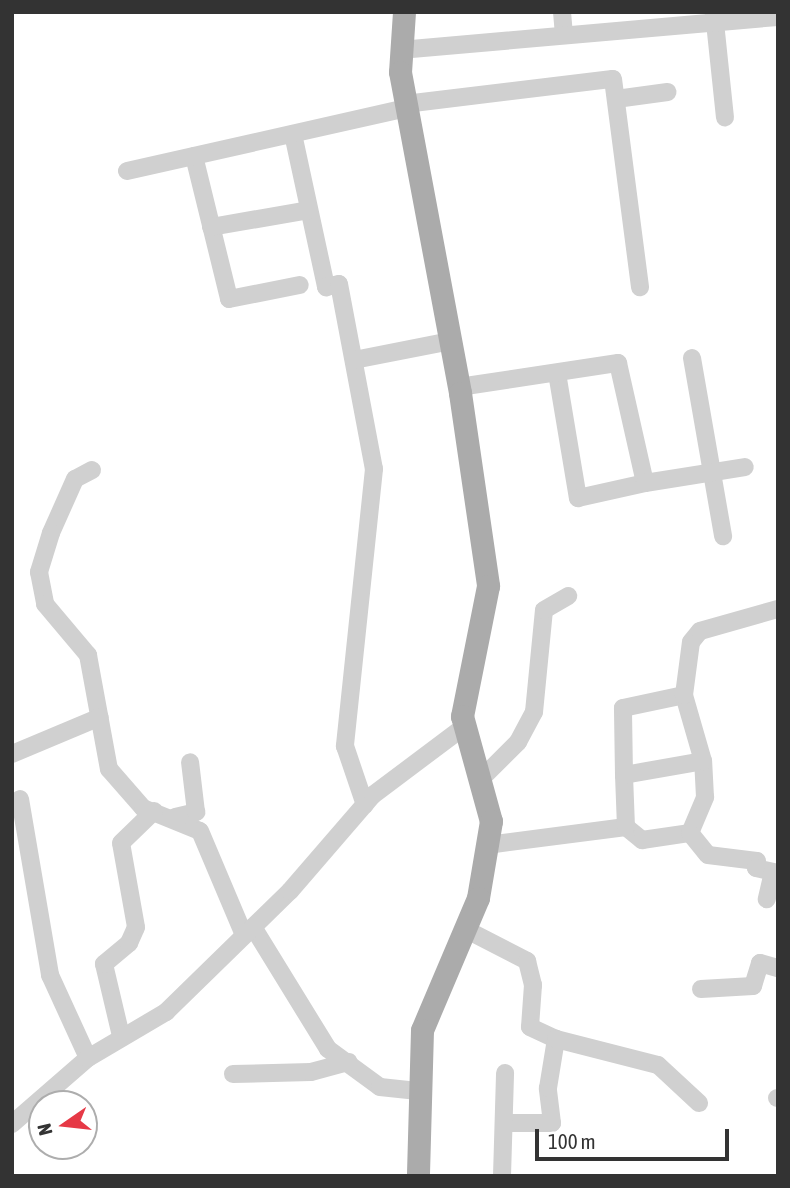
<!DOCTYPE html>
<style>
body{margin:0}
#map{position:relative;width:790px;height:1188px;overflow:hidden;background:#fff;font-family:"Asap Condensed",sans-serif}
div>[style]{position:absolute}
.minor>*{height:18px;margin:-9px;padding:0 9px;transform-origin:9px;border-radius:9px;background:#d0d0d0}
.major>*{height:23px;margin:-11.5px;padding:0 11.5px;transform-origin:11.5px;border-radius:11.5px;background:#ababab}
span{translate:-50% -50%;white-space:nowrap;text-align:center;line-height:1.15;-webkit-text-stroke:7px #fff;paint-order:stroke}
.frame{position:absolute;inset:0;border:14px solid #333;pointer-events:none}
.north{position:absolute;left:28px;top:1090px;width:70px;height:70px;box-sizing:border-box;background:#fff;border:2px solid #adadad;border-radius:50%;rotate:256deg;font-size:19px;font-weight:700;line-height:28px;text-align:center;color:#333}
.north::after{content:'';display:block;margin:auto;width:24px;height:32px;background:#e63946;clip-path:polygon(50% 0,100% 100%,50% 72%,0 100%)}
.scale{position:absolute;left:535px;top:1129px;width:194px;height:32px;box-sizing:border-box;border:4px solid #333;border-top:0;padding-left:9px;font-size:21px;line-height:24px;white-space:nowrap;color:#333;-webkit-text-stroke:5px #fff;paint-order:stroke}
</style>
<div id="map">
<div class="minor">
<div style="left:562px;top:12px;width:23px;rotate:85deg"></div>
<div style="left:714px;top:13px;width:105px;rotate:84deg"></div>
<div style="left:400px;top:50px;width:379px;rotate:-5deg"></div>
<div style="left:616px;top:99px;width:52px;rotate:-7.7deg"></div>
<div style="left:405px;top:104px;width:209px;rotate:-6.9deg"></div>
<div style="left:613px;top:79px;width:210px;rotate:82.6deg"></div>
<div style="left:293px;top:134px;width:157px;rotate:77.8deg"></div>
<div style="left:326px;top:287px;width:13px;rotate:-13deg"></div>
<div style="left:339px;top:284px;width:188px;rotate:79.3deg"></div>
<div style="left:374px;top:469px;width:279px;rotate:96deg"></div>
<div style="left:345px;top:746px;width:62px;rotate:71.3deg"></div>
<div style="left:194px;top:156px;width:147px;rotate:76.2deg"></div>
<div style="left:229px;top:299px;width:72px;rotate:-11.2deg"></div>
<div style="left:127px;top:171px;width:286px;rotate:-12.7deg"></div>
<div style="left:211px;top:227px;width:99px;rotate:-9.8deg"></div>
<div style="left:692px;top:358px;width:181px;rotate:80.1deg"></div>
<div style="left:354px;top:360px;width:94px;rotate:-11.1deg"></div>
<div style="left:557px;top:373px;width:127px;rotate:80.5deg"></div>
<div style="left:578px;top:498px;width:69px;rotate:-12.6deg"></div>
<div style="left:459px;top:387px;width:161px;rotate:-8.6deg"></div>
<div style="left:618px;top:363px;width:123px;rotate:77.3deg"></div>
<div style="left:645px;top:483px;width:101px;rotate:-9.1deg"></div>
<div style="left:92px;top:470px;width:19px;rotate:152deg"></div>
<div style="left:75px;top:479px;width:59px;rotate:114deg"></div>
<div style="left:51px;top:533px;width:41px;rotate:107.1deg"></div>
<div style="left:39px;top:572px;width:33px;rotate:79deg"></div>
<div style="left:45px;top:604px;width:67px;rotate:49.9deg"></div>
<div style="left:88px;top:655px;width:116px;rotate:79.6deg"></div>
<div style="left:109px;top:769px;width:52px;rotate:48.9deg"></div>
<div style="left:143px;top:808px;width:61px;rotate:22deg"></div>
<div style="left:200px;top:831px;width:113px;rotate:67.1deg"></div>
<div style="left:12px;top:754px;width:95px;rotate:-22.8deg"></div>
<div style="left:624px;top:775px;width:67px;rotate:-90.9deg"></div>
<div style="left:623px;top:708px;width:62px;rotate:-12deg"></div>
<div style="left:480px;top:780px;width:54px;rotate:-45deg"></div>
<div style="left:518px;top:742px;width:34px;rotate:-62deg"></div>
<div style="left:534px;top:712px;width:102px;rotate:-84.4deg"></div>
<div style="left:544px;top:610px;width:28px;rotate:-30deg"></div>
<div style="left:20px;top:799px;width:179px;rotate:80.3deg"></div>
<div style="left:50px;top:975px;width:91px;rotate:65.4deg"></div>
<div style="left:175px;top:817px;width:22px;rotate:-13deg"></div>
<div style="left:196px;top:812px;width:50px;rotate:-96.8deg"></div>
<div style="left:626px;top:827px;width:21px;rotate:39deg"></div>
<div style="left:642px;top:840px;width:49px;rotate:-8.3deg"></div>
<div style="left:690px;top:833px;width:39px;rotate:-67deg"></div>
<div style="left:705px;top:797px;width:36px;rotate:-93deg"></div>
<div style="left:690px;top:833px;width:28px;rotate:51deg"></div>
<div style="left:708px;top:855px;width:49px;rotate:7deg"></div>
<div style="left:757px;top:861px;width:7px;rotate:98deg"></div>
<div style="left:756px;top:868px;width:17px;rotate:13deg"></div>
<div style="left:773px;top:872px;width:28px;rotate:103deg"></div>
<div style="left:487px;top:845px;width:140px;rotate:-7.4deg"></div>
<div style="left:626px;top:827px;width:52px;rotate:-92.2deg"></div>
<div style="left:624px;top:775px;width:80px;rotate:-10deg"></div>
<div style="left:703px;top:761px;width:69px;rotate:-106.1deg"></div>
<div style="left:684px;top:695px;width:53px;rotate:-82.5deg"></div>
<div style="left:691px;top:642px;width:14px;rotate:-51deg"></div>
<div style="left:700px;top:631px;width:81px;rotate:-15.8deg"></div>
<div style="left:253px;top:927px;width:143px;rotate:58.4deg"></div>
<div style="left:328px;top:1049px;width:64px;rotate:36.2deg"></div>
<div style="left:380px;top:1087px;width:38px;rotate:6deg"></div>
<div style="left:465px;top:929px;width:70px;rotate:27.3deg"></div>
<div style="left:527px;top:961px;width:25px;rotate:76deg"></div>
<div style="left:533px;top:985px;width:42px;rotate:94.1deg"></div>
<div style="left:530px;top:1027px;width:29px;rotate:25deg"></div>
<div style="left:701px;top:989px;width:52px;rotate:-3.3deg"></div>
<div style="left:753px;top:986px;width:24px;rotate:-73deg"></div>
<div style="left:760px;top:963px;width:19px;rotate:16deg"></div>
<div style="left:121px;top:1036px;width:74px;rotate:-103.3deg"></div>
<div style="left:104px;top:964px;width:33px;rotate:-40deg"></div>
<div style="left:129px;top:943px;width:17px;rotate:-66deg"></div>
<div style="left:136px;top:927px;width:85px;rotate:-100.1deg"></div>
<div style="left:121px;top:843px;width:46px;rotate:-44.1deg"></div>
<div style="left:233px;top:1074px;width:78px;rotate:-1.5deg"></div>
<div style="left:311px;top:1072px;width:39px;rotate:-15deg"></div>
<div style="left:777px;top:1098px;width:1px"></div>
<div style="left:505px;top:1123px;width:47px"></div>
<div style="left:552px;top:1123px;width:35px;rotate:-97deg"></div>
<div style="left:548px;top:1088px;width:50px;rotate:-80.7deg"></div>
<div style="left:556px;top:1039px;width:105px;rotate:14.3deg"></div>
<div style="left:658px;top:1065px;width:56px;rotate:42.8deg"></div>
<div style="left:12px;top:1124px;width:101px;rotate:-41deg"></div>
<div style="left:88px;top:1058px;width:91px;rotate:-30.5deg"></div>
<div style="left:166px;top:1012px;width:173px;rotate:-44.3deg"></div>
<div style="left:290px;top:891px;width:127px;rotate:-49.2deg"></div>
<div style="left:373px;top:795px;width:115px;rotate:-36.9deg"></div>
<div style="left:502px;top:1176px;width:103px;rotate:-88.3deg"></div>
</div>
<div class="major">
<div style="left:404px;top:12px;width:60px;rotate:93.8deg"></div>
<div style="left:400px;top:72px;width:327px;rotate:79.4deg"></div>
<div style="left:460px;top:393px;width:195px;rotate:81.7deg"></div>
<div style="left:488px;top:586px;width:133px;rotate:101.3deg"></div>
<div style="left:462px;top:716px;width:109px;rotate:74.6deg"></div>
<div style="left:491px;top:821px;width:78px;rotate:99.6deg"></div>
<div style="left:478px;top:898px;width:143px;rotate:113deg"></div>
<div style="left:422px;top:1030px;width:146px;rotate:91.6deg"></div>
</div>
<div class="frame"></div>
<div class="north">N</div>
<div class="scale">100 m</div>
</div>
